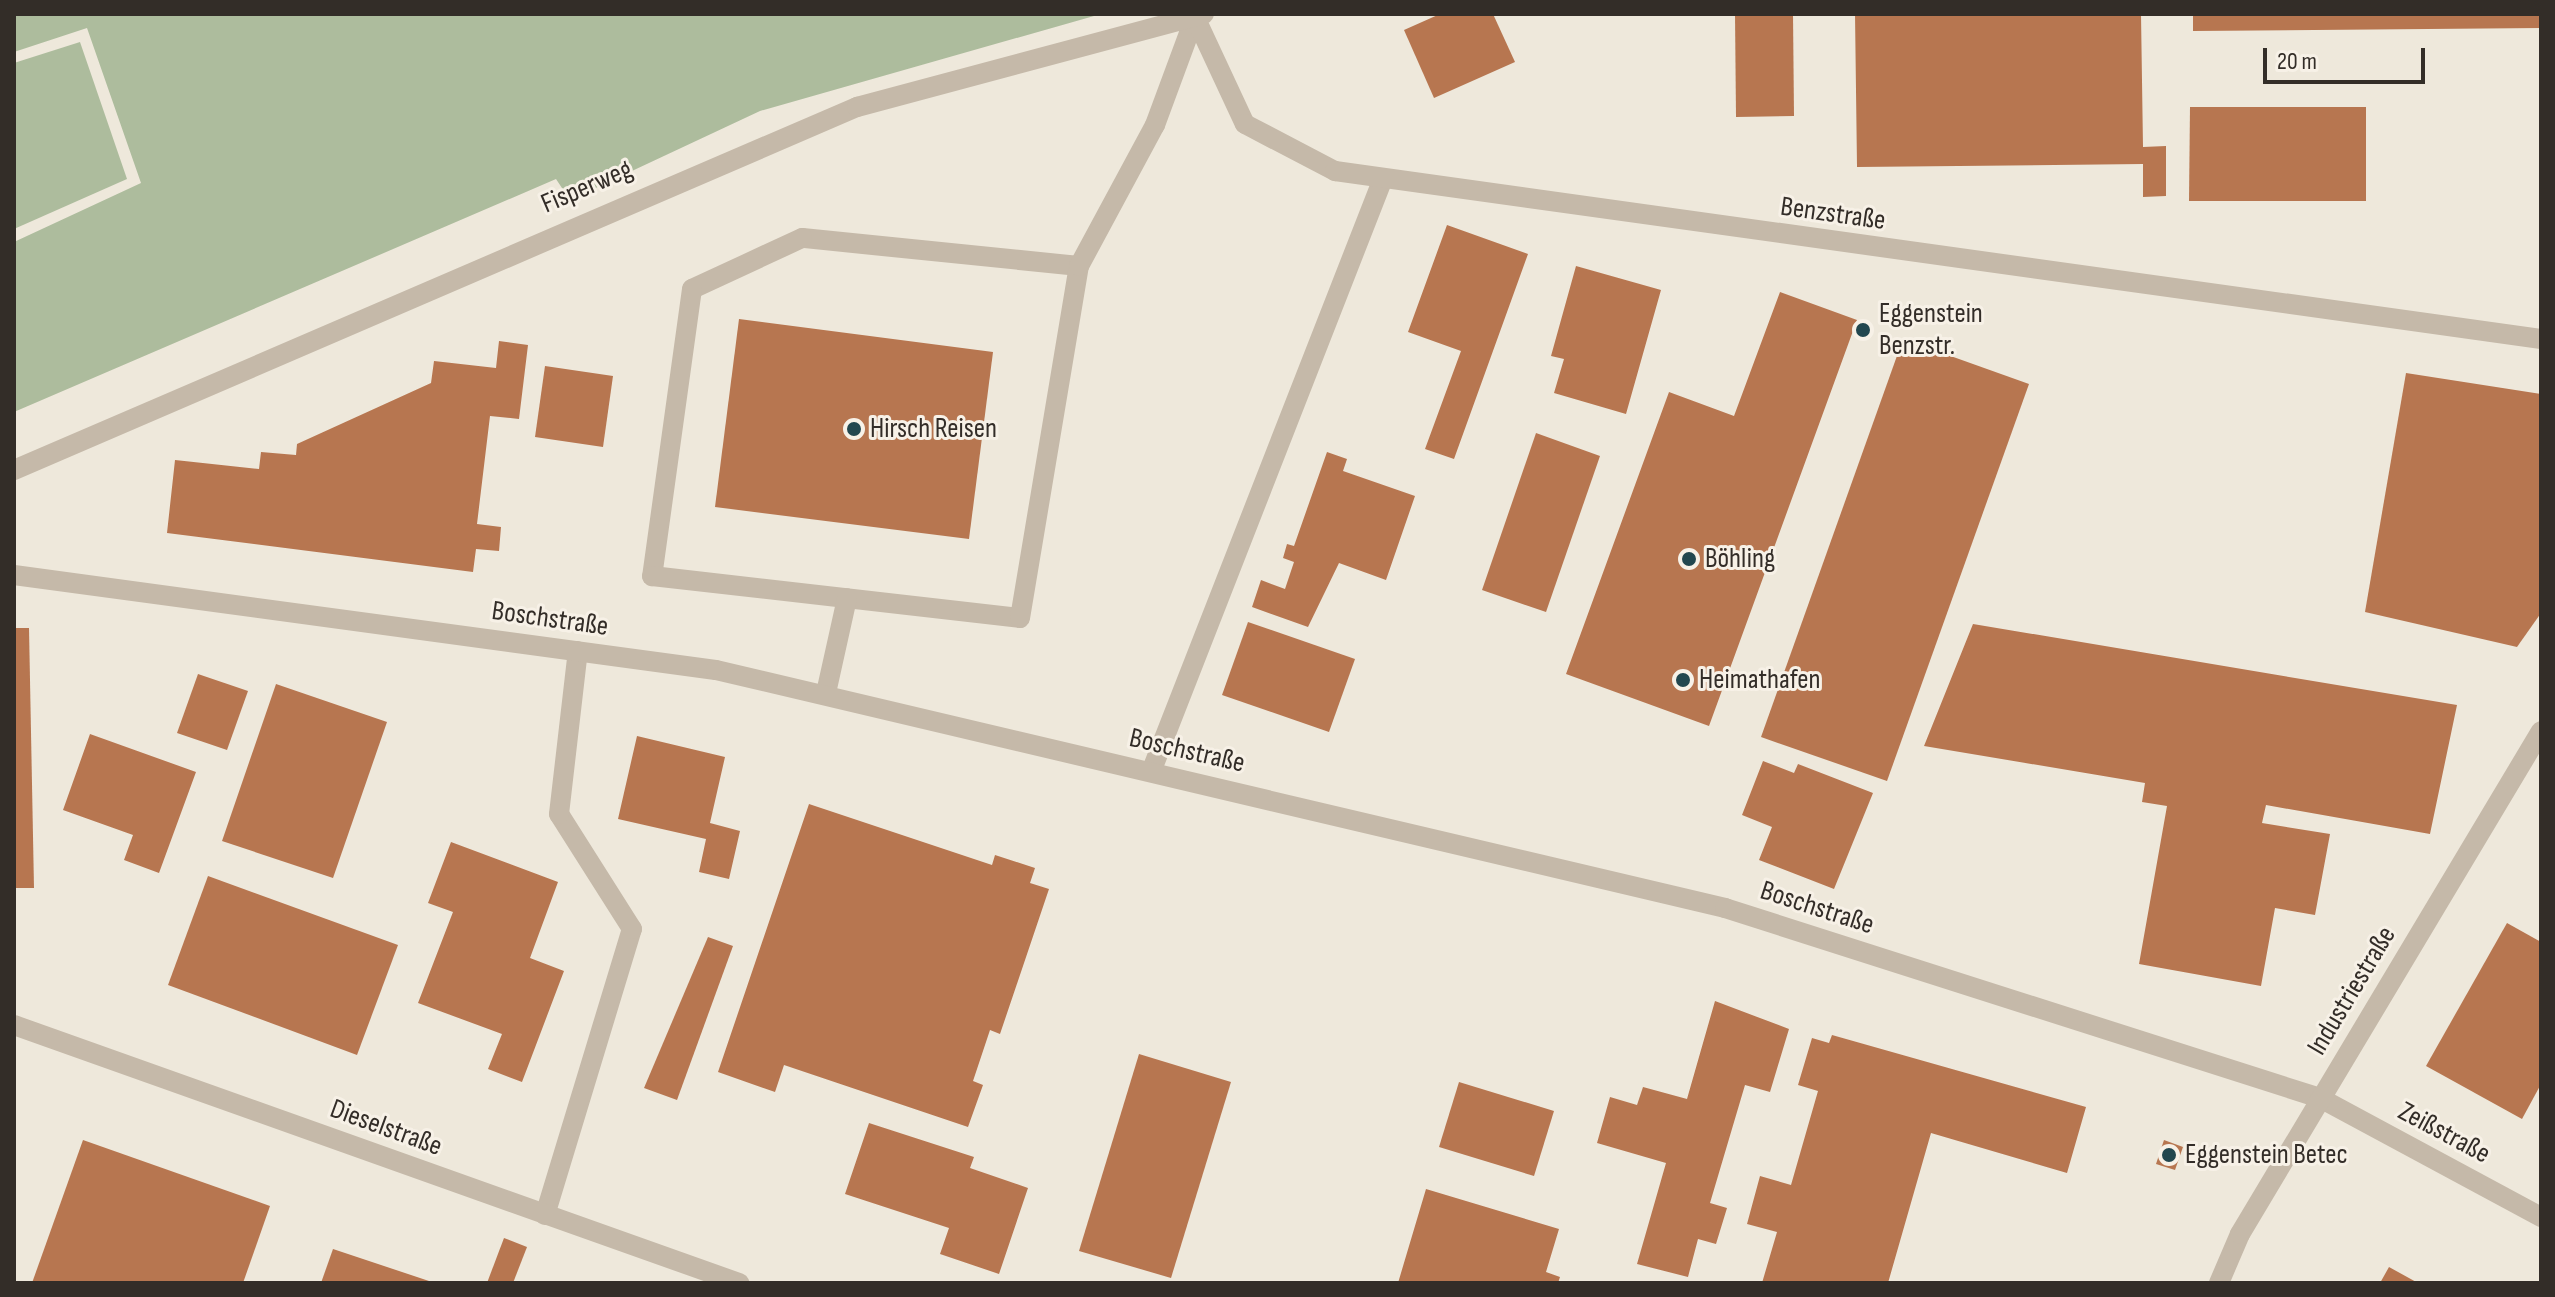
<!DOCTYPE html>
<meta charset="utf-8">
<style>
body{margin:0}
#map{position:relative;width:2555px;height:1297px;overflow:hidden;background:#eee8db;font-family:"Sofia Sans Condensed",sans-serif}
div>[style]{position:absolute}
.green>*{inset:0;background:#adbc9d}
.building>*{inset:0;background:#b77650}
.service>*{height:20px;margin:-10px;padding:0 10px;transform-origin:10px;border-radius:10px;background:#c5b9a9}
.minor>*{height:20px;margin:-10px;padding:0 10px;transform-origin:10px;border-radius:10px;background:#c5b9a9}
.dots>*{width:22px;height:22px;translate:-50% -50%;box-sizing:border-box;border:4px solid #f7f1e7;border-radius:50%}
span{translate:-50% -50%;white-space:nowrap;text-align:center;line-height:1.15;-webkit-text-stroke:6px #f7f1e7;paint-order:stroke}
.street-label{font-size:28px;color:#332d28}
.poi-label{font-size:28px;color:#332d28}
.left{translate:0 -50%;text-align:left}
.frame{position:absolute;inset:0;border:16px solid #332d28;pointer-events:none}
.scale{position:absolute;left:2263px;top:48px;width:162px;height:36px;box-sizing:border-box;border:4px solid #332d28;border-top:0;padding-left:10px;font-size:24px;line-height:28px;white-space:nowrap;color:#332d28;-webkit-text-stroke:6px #f7f1e7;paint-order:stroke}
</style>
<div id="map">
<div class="green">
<div style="clip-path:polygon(14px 14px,1101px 14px,760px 111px,570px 200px,556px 179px,14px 412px,14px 242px,141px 183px,87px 28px,14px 52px)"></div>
<div style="clip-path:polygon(80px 42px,127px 179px,14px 229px,14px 63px)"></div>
</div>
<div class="building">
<div style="clip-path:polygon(1440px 14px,1493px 14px,1515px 62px,1434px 98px,1404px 30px)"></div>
<div style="clip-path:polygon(1735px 14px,1793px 14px,1794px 116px,1736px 117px)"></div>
<div style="clip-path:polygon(1855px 14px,2141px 14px,2143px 147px,2166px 146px,2166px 196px,2143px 197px,2143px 164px,1857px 167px)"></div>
<div style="clip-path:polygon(2193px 14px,2541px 14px,2541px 28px,2193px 31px)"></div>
<div style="clip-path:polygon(2190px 107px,2366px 107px,2366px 201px,2189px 201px)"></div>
<div style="clip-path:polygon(1447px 225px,1528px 254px,1454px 459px,1425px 449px,1461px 351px,1408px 332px)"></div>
<div style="clip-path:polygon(1576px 266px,1661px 290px,1626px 414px,1554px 393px,1564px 359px,1551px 356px)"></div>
<div style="clip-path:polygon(1780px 292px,1857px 320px,1709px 726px,1566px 674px,1669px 392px,1734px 416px)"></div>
<div style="clip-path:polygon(739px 319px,993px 352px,969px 539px,715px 507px)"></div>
<div style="clip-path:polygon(1859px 320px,1873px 326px,1868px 339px,1854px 334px)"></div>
<div style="clip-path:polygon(1903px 339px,2029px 384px,1887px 781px,1761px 737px)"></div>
<div style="clip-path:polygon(499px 341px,528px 345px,519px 419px,490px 416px,477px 524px,501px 527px,499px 551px,476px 549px,473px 572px,167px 533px,175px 460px,259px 469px,261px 452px,296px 455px,297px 444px,431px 383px,434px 361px,496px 368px)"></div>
<div style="clip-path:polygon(545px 366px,613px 376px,603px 447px,535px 437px)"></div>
<div style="clip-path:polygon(2406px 373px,2541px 394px,2541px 613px,2517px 647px,2365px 612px)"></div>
<div style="clip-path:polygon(1536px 433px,1600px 456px,1546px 612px,1482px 590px)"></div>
<div style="clip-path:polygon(1327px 452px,1347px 459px,1343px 471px,1415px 496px,1386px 580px,1339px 563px,1308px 627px,1252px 607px,1261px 580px,1285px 589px,1294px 562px,1283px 558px,1287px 544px,1294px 546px)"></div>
<div style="clip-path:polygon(1248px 622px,1355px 659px,1329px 732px,1222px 695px)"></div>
<div style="clip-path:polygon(1973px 624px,2457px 705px,2430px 834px,2266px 805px,2262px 823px,2330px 834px,2315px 915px,2275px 908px,2261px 986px,2139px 964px,2167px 806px,2142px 802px,2145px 783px,1924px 746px)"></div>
<div style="clip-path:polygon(14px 628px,29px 628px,34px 888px,14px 888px)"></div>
<div style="clip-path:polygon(198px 674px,248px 691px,227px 750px,177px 733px)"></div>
<div style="clip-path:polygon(276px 684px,387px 722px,333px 878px,222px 841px)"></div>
<div style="clip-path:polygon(90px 734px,196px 772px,159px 873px,124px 860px,133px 835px,63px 810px)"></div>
<div style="clip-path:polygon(637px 736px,725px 757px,710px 823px,740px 831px,729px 879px,699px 872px,706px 839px,618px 819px)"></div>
<div style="clip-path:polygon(1763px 761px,1794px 773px,1798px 764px,1873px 793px,1834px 889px,1759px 860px,1772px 827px,1742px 815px)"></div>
<div style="clip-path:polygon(809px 804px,992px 865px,995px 855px,1035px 868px,1030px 883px,1049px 889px,1000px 1034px,990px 1030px,973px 1081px,983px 1085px,968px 1127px,784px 1065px,775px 1092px,718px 1072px)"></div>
<div style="clip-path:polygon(451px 842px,558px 882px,530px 958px,564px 971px,522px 1082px,488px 1069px,502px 1034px,418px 1003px,453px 912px,428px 903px)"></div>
<div style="clip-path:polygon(208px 876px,398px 945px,357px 1055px,168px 985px)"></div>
<div style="clip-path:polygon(2507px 923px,2541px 942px,2541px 1084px,2522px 1119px,2426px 1066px)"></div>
<div style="clip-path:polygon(708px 937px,733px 946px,677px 1100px,644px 1088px)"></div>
<div style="clip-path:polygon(1715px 1001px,1789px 1029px,1770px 1092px,1745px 1085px,1710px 1203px,1727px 1208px,1716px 1244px,1698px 1239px,1688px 1277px,1637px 1264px,1666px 1163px,1597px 1143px,1610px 1097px,1637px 1105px,1643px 1087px,1687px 1099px)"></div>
<div style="clip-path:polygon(1832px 1035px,2086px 1107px,2067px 1173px,1931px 1133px,1888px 1283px,1762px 1283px,1777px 1232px,1747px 1224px,1760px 1176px,1791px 1185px,1818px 1091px,1798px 1085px,1812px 1038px,1829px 1043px)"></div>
<div style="clip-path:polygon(1139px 1054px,1231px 1082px,1171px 1278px,1079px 1251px)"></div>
<div style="clip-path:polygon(1459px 1082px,1554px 1111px,1534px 1176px,1439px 1147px)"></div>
<div style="clip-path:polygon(869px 1123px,974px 1157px,970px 1168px,1028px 1188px,999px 1274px,940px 1254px,949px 1228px,845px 1194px)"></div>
<div style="clip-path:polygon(83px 1140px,270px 1206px,243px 1283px,32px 1283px)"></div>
<div style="clip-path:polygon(2164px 1140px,2183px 1147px,2175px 1170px,2156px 1164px)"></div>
<div style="clip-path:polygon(1426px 1189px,1559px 1229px,1546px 1272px,1560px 1277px,1558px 1283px,1398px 1283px)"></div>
<div style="clip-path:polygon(504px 1238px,527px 1247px,513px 1283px,487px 1283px)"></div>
<div style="clip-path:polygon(333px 1249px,432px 1282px,432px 1283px,321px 1283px)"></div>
<div style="clip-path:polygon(2389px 1267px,2418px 1283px,2380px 1283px)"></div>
</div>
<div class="service">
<div style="left:1079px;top:266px;width:278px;rotate:-174.2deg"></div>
<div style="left:802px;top:238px;width:121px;rotate:155.1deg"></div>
<div style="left:692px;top:289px;width:290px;rotate:97.9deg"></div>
<div style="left:652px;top:576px;width:370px;rotate:6.5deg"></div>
<div style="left:1020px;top:618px;width:357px;rotate:-80.5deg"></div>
<div style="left:1079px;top:266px;width:160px;rotate:-61.7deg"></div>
<div style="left:1155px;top:125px;width:115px;rotate:-69.7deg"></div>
<div style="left:826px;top:693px;width:97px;rotate:-77.5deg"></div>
<div style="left:1151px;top:772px;width:635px;rotate:-68.65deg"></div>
<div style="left:545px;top:1215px;width:299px;rotate:-73.1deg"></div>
<div style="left:632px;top:929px;width:136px;rotate:-122.4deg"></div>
<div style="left:559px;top:814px;width:164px;rotate:-83.4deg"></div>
</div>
<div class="minor">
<div style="left:1195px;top:17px;width:118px;rotate:65deg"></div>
<div style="left:1245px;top:124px;width:102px;rotate:27.6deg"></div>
<div style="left:1335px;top:171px;width:1218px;rotate:7.93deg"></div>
<div style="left:14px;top:470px;width:918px;rotate:-23.3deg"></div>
<div style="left:857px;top:107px;width:359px;rotate:-15deg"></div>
<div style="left:14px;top:575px;width:708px;rotate:7.71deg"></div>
<div style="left:716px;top:670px;width:1037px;rotate:13.27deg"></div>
<div style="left:1725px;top:908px;width:625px;rotate:17.71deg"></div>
<div style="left:2320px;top:1098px;width:251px;rotate:28.3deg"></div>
<div style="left:14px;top:1025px;width:770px;rotate:19.59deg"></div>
<div style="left:2219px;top:1283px;width:53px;rotate:-66.8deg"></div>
<div style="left:2240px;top:1234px;width:586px;rotate:-59.1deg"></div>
</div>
<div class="dots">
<div style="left:1863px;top:330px;background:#22474f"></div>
<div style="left:854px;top:429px;background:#22474f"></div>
<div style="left:1689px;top:559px;background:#22474f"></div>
<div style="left:1683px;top:680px;background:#22474f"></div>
<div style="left:2169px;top:1155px;background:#22474f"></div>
</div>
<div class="street-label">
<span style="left:587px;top:187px;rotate:-23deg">Fisperweg</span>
<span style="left:1833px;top:214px;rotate:8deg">Benzstraße</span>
<span style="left:550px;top:619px;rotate:8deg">Boschstraße</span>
<span style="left:1187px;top:751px;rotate:13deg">Boschstraße</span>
<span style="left:1817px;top:908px;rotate:18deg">Boschstraße</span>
<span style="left:2352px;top:991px;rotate:-59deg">Industriestraße</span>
<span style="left:386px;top:1128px;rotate:20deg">Dieselstraße</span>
<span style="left:2444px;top:1133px;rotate:28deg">Zeißstraße</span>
</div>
<div class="poi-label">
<span class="left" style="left:1879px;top:330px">Eggenstein<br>Benzstr.</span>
<span class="left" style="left:870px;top:429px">Hirsch Reisen</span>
<span class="left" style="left:1705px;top:559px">Böhling</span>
<span class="left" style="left:1699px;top:680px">Heimathafen</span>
<span class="left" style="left:2185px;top:1155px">Eggenstein Betec</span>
</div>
<div class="frame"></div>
<div class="scale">20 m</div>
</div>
